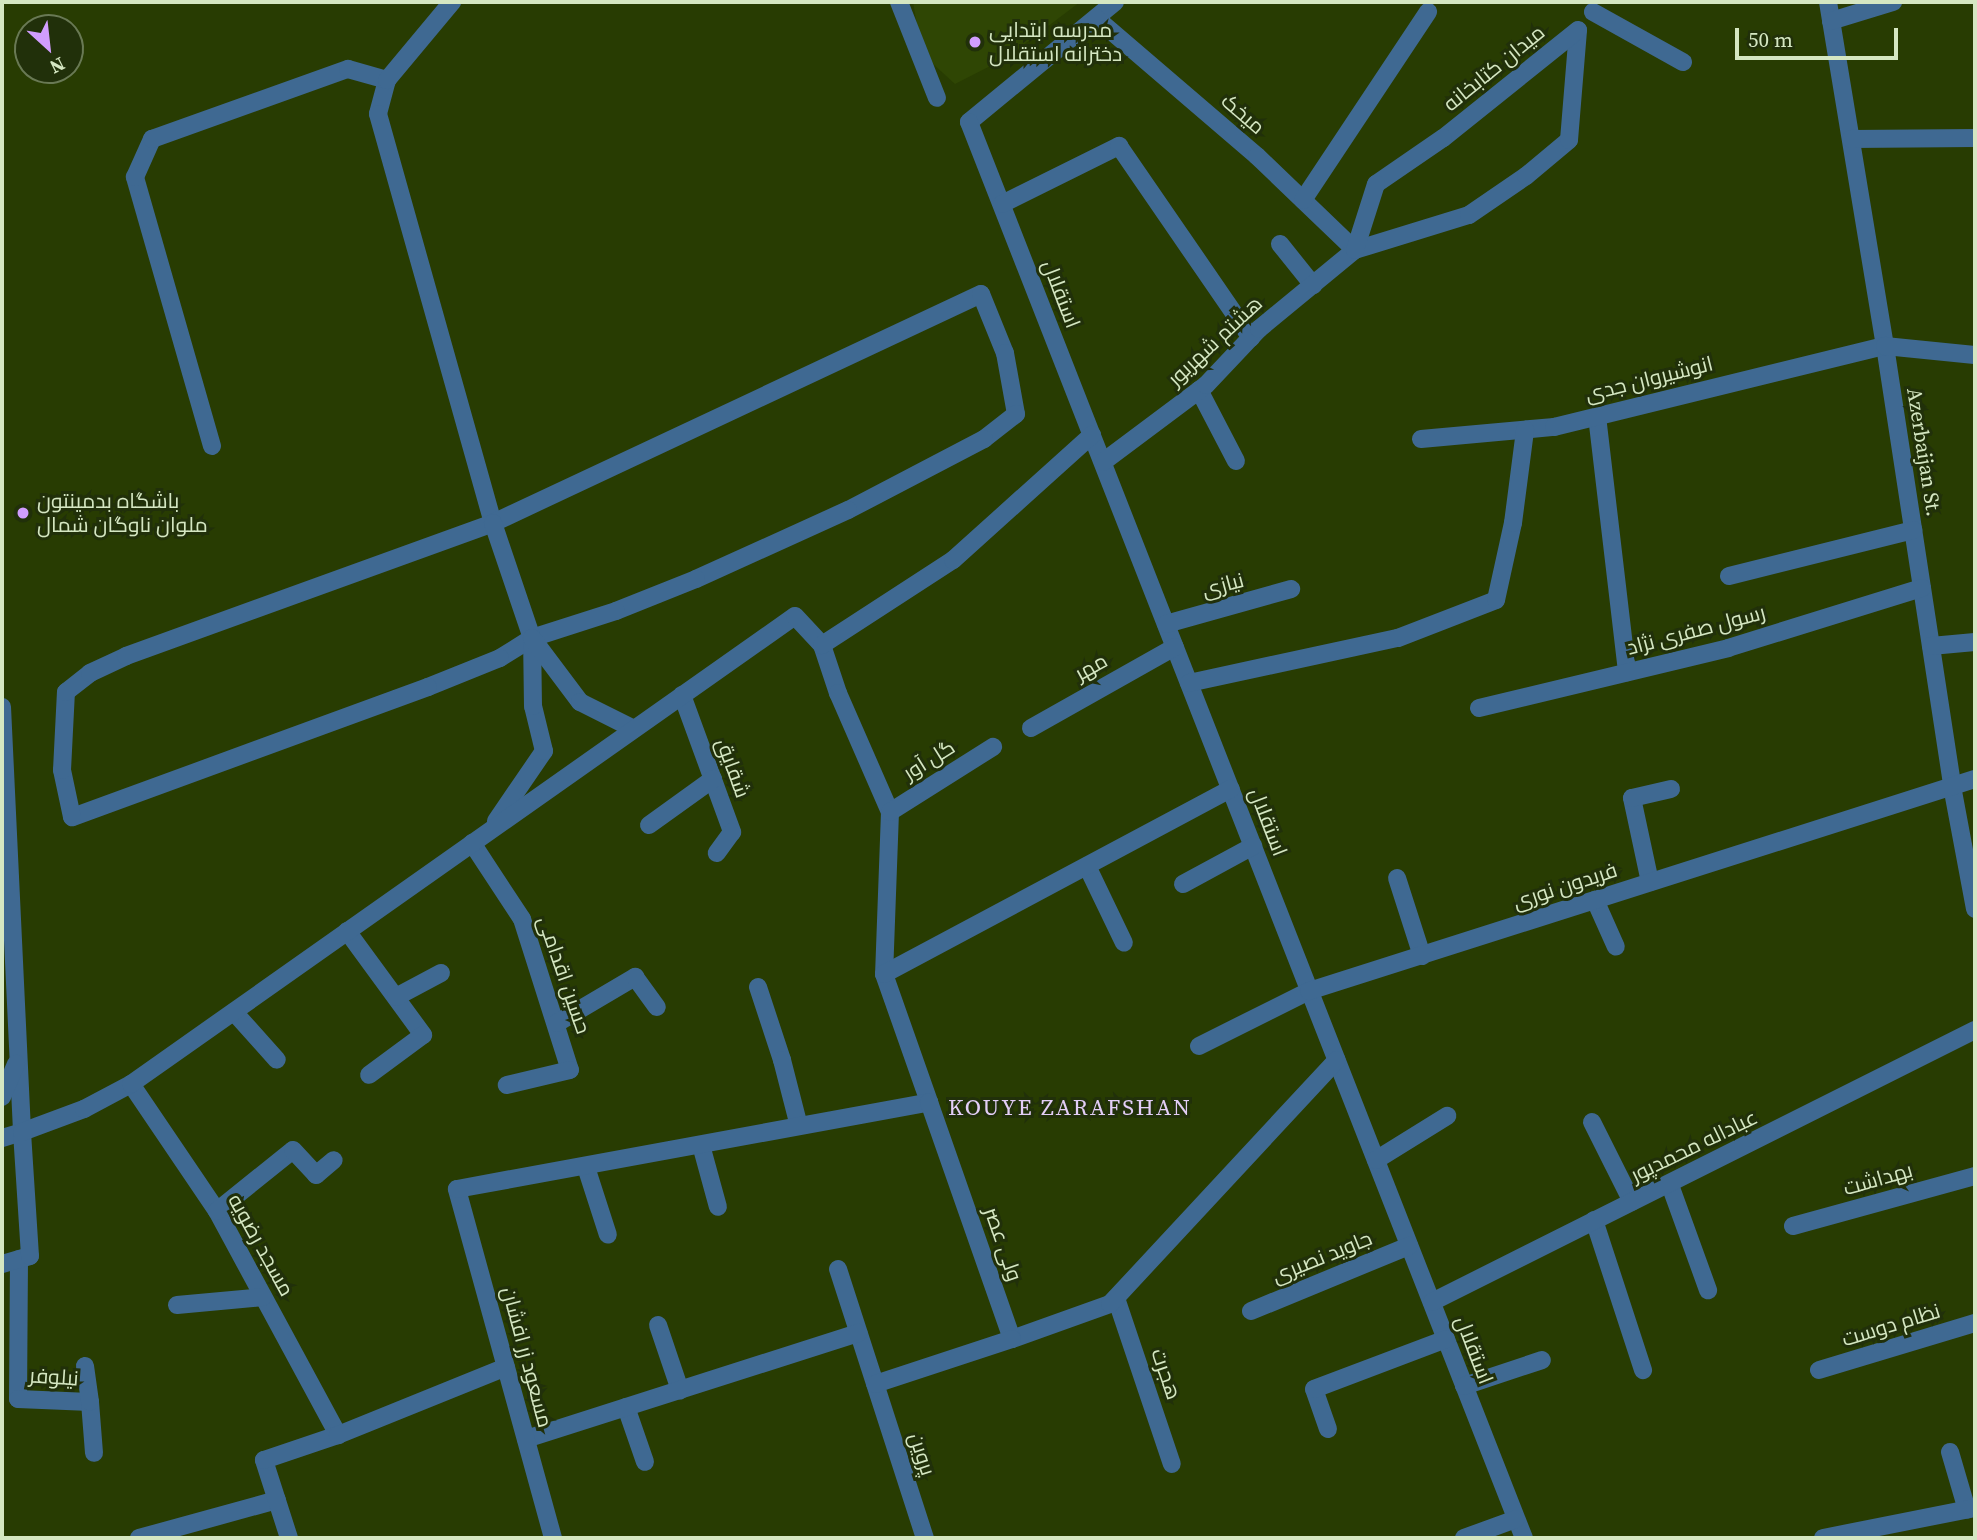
<!DOCTYPE html>
<meta charset="utf-8">
<style>
body{margin:0}
#map{position:relative;width:1977px;height:1540px;overflow:hidden;background:#283c02;font-family:"Source Serif 4",Cairo,serif}
div>[style]{position:absolute}
.built>*{inset:0;background:#2f4604}
.minor>*{height:18px;margin:-9px;padding:0 9px;transform-origin:9px;border-radius:9px;background:#3f6992}
.dots>*{width:19px;height:19px;translate:-50% -50%;box-sizing:border-box;border:4px solid #21300a;border-radius:50%}
span{translate:-50% -50%;white-space:nowrap;text-align:center;line-height:1.15;-webkit-text-stroke:6px #21300a;paint-order:stroke}
.poi-label{font-size:21px;color:#d5e7c2}
.left{translate:0 -50%;text-align:left}
.street-label{font-size:21px;color:#d5e7c2}
.neighbourhood-label{font-size:23px;color:#e3cef7;letter-spacing:2px}
.frame{position:absolute;inset:0;border:4px solid #d5e7c2;pointer-events:none}
.north{position:absolute;left:14px;top:14px;width:70px;height:70px;box-sizing:border-box;background:#21300a;border:2px solid #697954;border-radius:50%;rotate:153deg;font-size:19px;font-weight:700;line-height:28px;text-align:center;color:#d5e7c2}
.north::after{content:'';display:block;margin:auto;width:24px;height:32px;background:#d19dfe;clip-path:polygon(50% 0,100% 100%,50% 72%,0 100%)}
.scale{position:absolute;left:1735px;top:28px;width:163px;height:32px;box-sizing:border-box;border:4px solid #d5e7c2;border-top:0;padding-left:9px;font-size:21px;line-height:24px;white-space:nowrap;color:#d5e7c2;-webkit-text-stroke:5px #21300a;paint-order:stroke}
</style>
<div id="map">
<div class="built">
<div style="clip-path:polygon(913px 2px,1080px 2px,1006px 58px,955px 84px,932px 63px,917px 25px)"></div>
</div>
<div class="minor">
<div style="left:899px;top:2px;width:103px;rotate:68.4deg"></div>
<div style="left:1115px;top:2px;width:189px;rotate:140.6deg"></div>
<div style="left:969px;top:122px;width:1521px;rotate:68.6deg"></div>
<div style="left:1828px;top:2px;width:349px;rotate:80.6deg"></div>
<div style="left:1885px;top:346px;width:445px;rotate:81.3deg"></div>
<div style="left:1952px;top:786px;width:125px;rotate:79.4deg"></div>
<div style="left:1593px;top:12px;width:103px;rotate:29.1deg"></div>
<div style="left:1096px;top:18px;width:212px;rotate:40.6deg"></div>
<div style="left:1257px;top:156px;width:136px;rotate:43.8deg"></div>
<div style="left:1831px;top:21px;width:65px;rotate:-17deg"></div>
<div style="left:387px;top:80px;width:35px;rotate:105deg"></div>
<div style="left:378px;top:114px;width:425px;rotate:74.3deg"></div>
<div style="left:493px;top:523px;width:539px;rotate:-25.14deg"></div>
<div style="left:981px;top:294px;width:64px;rotate:67.9deg"></div>
<div style="left:1005px;top:353px;width:62px;rotate:79.8deg"></div>
<div style="left:1016px;top:414px;width:41px;rotate:142deg"></div>
<div style="left:984px;top:439px;width:153px;rotate:152.4deg"></div>
<div style="left:848px;top:510px;width:167px;rotate:155.6deg"></div>
<div style="left:696px;top:579px;width:86px;rotate:158.2deg"></div>
<div style="left:616px;top:611px;width:88px;rotate:162.2deg"></div>
<div style="left:532px;top:638px;width:38px;rotate:148deg"></div>
<div style="left:500px;top:658px;width:78px;rotate:158.1deg"></div>
<div style="left:428px;top:687px;width:379px;rotate:159.9deg"></div>
<div style="left:72px;top:817px;width:48px;rotate:-102deg"></div>
<div style="left:62px;top:770px;width:78px;rotate:-87.1deg"></div>
<div style="left:66px;top:692px;width:31px;rotate:-38deg"></div>
<div style="left:90px;top:673px;width:40px;rotate:-25deg"></div>
<div style="left:126px;top:656px;width:390px;rotate:-19.9deg"></div>
<div style="left:493px;top:523px;width:121px;rotate:71.3deg"></div>
<div style="left:1851px;top:139px;width:124px;rotate:-0.5deg"></div>
<div style="left:1303px;top:200px;width:226px;rotate:-56.4deg"></div>
<div style="left:1002px;top:204px;width:131px;rotate:-26.4deg"></div>
<div style="left:1119px;top:146px;width:233px;rotate:55.5deg"></div>
<div style="left:1280px;top:244px;width:53px;rotate:51.2deg"></div>
<div style="left:1199px;top:390px;width:80px;rotate:62.5deg"></div>
<div style="left:1597px;top:416px;width:258px;rotate:83.3deg"></div>
<div style="left:1421px;top:439px;width:134px;rotate:-5.2deg"></div>
<div style="left:1554px;top:427px;width:341px;rotate:-13.8deg"></div>
<div style="left:1885px;top:346px;width:90px;rotate:5.7deg"></div>
<div style="left:212px;top:446px;width:280px;rotate:-106deg"></div>
<div style="left:135px;top:177px;width:42px;rotate:-65.9deg"></div>
<div style="left:152px;top:139px;width:208px;rotate:-19.7deg"></div>
<div style="left:348px;top:69px;width:41px;rotate:15.8deg"></div>
<div style="left:387px;top:80px;width:102px;rotate:-50.2deg"></div>
<div style="left:1103px;top:462px;width:129px;rotate:-36.8deg"></div>
<div style="left:1206px;top:385px;width:77px;rotate:-46.6deg"></div>
<div style="left:1259px;top:329px;width:124px;rotate:-39.5deg"></div>
<div style="left:1355px;top:250px;width:119px;rotate:-17.1deg"></div>
<div style="left:1469px;top:215px;width:69px;rotate:-34.4deg"></div>
<div style="left:1526px;top:176px;width:56px;rotate:-39.9deg"></div>
<div style="left:1569px;top:140px;width:110px;rotate:-85.3deg"></div>
<div style="left:1578px;top:30px;width:173px;rotate:141.3deg"></div>
<div style="left:1443px;top:138px;width:81px;rotate:145.5deg"></div>
<div style="left:1376px;top:184px;width:69px;rotate:107.7deg"></div>
<div style="left:1729px;top:576px;width:190px;rotate:-14deg"></div>
<div style="left:1166px;top:624px;width:130px;rotate:-15.6deg"></div>
<div style="left:822px;top:645px;width:51px;rotate:71.6deg"></div>
<div style="left:838px;top:693px;width:130px;rotate:66.4deg"></div>
<div style="left:890px;top:812px;width:162px;rotate:92.1deg"></div>
<div style="left:884px;top:974px;width:136px;rotate:70.6deg"></div>
<div style="left:1931px;top:646px;width:44px;rotate:-5.2deg"></div>
<div style="left:1189px;top:683px;width:214px;rotate:-12.2deg"></div>
<div style="left:1398px;top:638px;width:105px;rotate:-21.2deg"></div>
<div style="left:1496px;top:600px;width:79px;rotate:-77.6deg"></div>
<div style="left:1513px;top:523px;width:94px;rotate:-82.6deg"></div>
<div style="left:682px;top:695px;width:146px;rotate:69.9deg"></div>
<div style="left:732px;top:832px;width:26px;rotate:126deg"></div>
<div style="left:2px;top:707px;width:425px;rotate:87.3deg"></div>
<div style="left:22px;top:1132px;width:21px;rotate:163deg"></div>
<div style="left:1479px;top:708px;width:256px;rotate:-13.5deg"></div>
<div style="left:1728px;top:648px;width:203px;rotate:-17.2deg"></div>
<div style="left:1031px;top:728px;width:165px;rotate:-29.4deg"></div>
<div style="left:890px;top:812px;width:122px;rotate:-32.3deg"></div>
<div style="left:496px;top:821px;width:85px;rotate:-55.6deg"></div>
<div style="left:544px;top:751px;width:46px;rotate:-103.7deg"></div>
<div style="left:533px;top:706px;width:68px;rotate:-90.8deg"></div>
<div style="left:532px;top:638px;width:80px;rotate:53.1deg"></div>
<div style="left:580px;top:702px;width:60px;rotate:26.6deg"></div>
<div style="left:649px;top:825px;width:79px;rotate:-35.7deg"></div>
<div style="left:472px;top:843px;width:91px;rotate:56.7deg"></div>
<div style="left:522px;top:919px;width:158px;rotate:72.4deg"></div>
<div style="left:570px;top:1070px;width:65px;rotate:166.6deg"></div>
<div style="left:1087px;top:866px;width:85px;rotate:64.3deg"></div>
<div style="left:1397px;top:878px;width:82px;rotate:72.2deg"></div>
<div style="left:1650px;top:882px;width:86px;rotate:-102.1deg"></div>
<div style="left:1632px;top:798px;width:40px;rotate:-13deg"></div>
<div style="left:1183px;top:884px;width:80px;rotate:-28.5deg"></div>
<div style="left:1595px;top:900px;width:51px;rotate:65.9deg"></div>
<div style="left:347px;top:931px;width:129px;rotate:53.8deg"></div>
<div style="left:423px;top:1035px;width:67px;rotate:143.5deg"></div>
<div style="left:884px;top:974px;width:393px;rotate:-28.1deg"></div>
<div style="left:758px;top:987px;width:77px;rotate:71.8deg"></div>
<div style="left:782px;top:1060px;width:68px;rotate:75.6deg"></div>
<div style="left:396px;top:997px;width:51px;rotate:-28.1deg"></div>
<div style="left:234px;top:1012px;width:64px;rotate:48.1deg"></div>
<div style="left:557px;top:1023px;width:91px;rotate:-30.5deg"></div>
<div style="left:635px;top:977px;width:37px;rotate:54deg"></div>
<div style="left:1199px;top:1046px;width:123px;rotate:-26.6deg"></div>
<div style="left:1309px;top:991px;width:699px;rotate:-17.66deg"></div>
<div style="left:131px;top:1084px;width:153px;rotate:55.9deg"></div>
<div style="left:217px;top:1211px;width:255px;rotate:61.6deg"></div>
<div style="left:2px;top:1097px;width:36px;rotate:-67deg"></div>
<div style="left:1592px;top:1122px;width:89px;rotate:63.4deg"></div>
<div style="left:701px;top:1145px;width:64px;rotate:74.7deg"></div>
<div style="left:1376px;top:1160px;width:84px;rotate:-31.8deg"></div>
<div style="left:586px;top:1167px;width:71px;rotate:72.1deg"></div>
<div style="left:1670px;top:1185px;width:112px;rotate:70.1deg"></div>
<div style="left:217px;top:1211px;width:97px;rotate:-38.8deg"></div>
<div style="left:293px;top:1150px;width:34px;rotate:47deg"></div>
<div style="left:316px;top:1175px;width:23px;rotate:-40deg"></div>
<div style="left:1594px;top:1220px;width:158px;rotate:71.9deg"></div>
<div style="left:1793px;top:1226px;width:189px;rotate:-15.4deg"></div>
<div style="left:19px;top:1259px;width:140px;rotate:90.4deg"></div>
<div style="left:18px;top:1399px;width:72px;rotate:2.4deg"></div>
<div style="left:90px;top:1402px;width:51px;rotate:85.5deg"></div>
<div style="left:2px;top:1264px;width:29px;rotate:-16deg"></div>
<div style="left:30px;top:1256px;width:124px;rotate:-93.7deg"></div>
<div style="left:22px;top:1132px;width:66px;rotate:-20.4deg"></div>
<div style="left:84px;top:1109px;width:53px;rotate:-28deg"></div>
<div style="left:131px;top:1084px;width:812px;rotate:-35.18deg"></div>
<div style="left:795px;top:616px;width:40px;rotate:47deg"></div>
<div style="left:822px;top:645px;width:156px;rotate:-33deg"></div>
<div style="left:953px;top:560px;width:187px;rotate:-42deg"></div>
<div style="left:838px;top:1269px;width:283px;rotate:72.1deg"></div>
<div style="left:1116px;top:1298px;width:175px;rotate:71.4deg"></div>
<div style="left:1432px;top:1302px;width:607px;rotate:-26.61deg"></div>
<div style="left:177px;top:1305px;width:86px;rotate:-5.3deg"></div>
<div style="left:1251px;top:1311px;width:171px;rotate:-22.4deg"></div>
<div style="left:658px;top:1325px;width:69px;rotate:71.3deg"></div>
<div style="left:1012px;top:1339px;width:104px;rotate:-19.7deg"></div>
<div style="left:1110px;top:1304px;width:333px;rotate:-47.1deg"></div>
<div style="left:85px;top:1366px;width:36px;rotate:82deg"></div>
<div style="left:1819px;top:1370px;width:163px;rotate:-16.8deg"></div>
<div style="left:1464px;top:1386px;width:82px;rotate:-18.4deg"></div>
<div style="left:626px;top:1407px;width:58px;rotate:70.9deg"></div>
<div style="left:1328px;top:1429px;width:42px;rotate:-109.3deg"></div>
<div style="left:1314px;top:1389px;width:141px;rotate:-20.7deg"></div>
<div style="left:526px;top:1439px;width:349px;rotate:-17.7deg"></div>
<div style="left:1950px;top:1452px;width:60px;rotate:73.7deg"></div>
<div style="left:139px;top:1538px;width:143px;rotate:-15.4deg"></div>
<div style="left:289px;top:1538px;width:82px;rotate:-107.8deg"></div>
<div style="left:264px;top:1460px;width:78px;rotate:-18.7deg"></div>
<div style="left:338px;top:1435px;width:181px;rotate:-22deg"></div>
<div style="left:553px;top:1538px;width:362px;rotate:-105.4deg"></div>
<div style="left:457px;top:1189px;width:480px;rotate:-10.4deg"></div>
<div style="left:929px;top:1102px;width:251px;rotate:70.7deg"></div>
<div style="left:1012px;top:1339px;width:144px;rotate:161.8deg"></div>
<div style="left:1464px;top:1538px;width:55px;rotate:-20.1deg"></div>
<div style="left:1823px;top:1538px;width:155px;rotate:-11.2deg"></div>
</div>
<div class="dots">
<div style="left:975px;top:42px;background:#d19dfe"></div>
<div style="left:23px;top:513px;background:#d19dfe"></div>
</div>
<div class="poi-label">
<span class="left" style="left:989px;top:42px">مدرسه ابتدایی<br>دخترانه استقلال</span>
<span class="left" style="left:37px;top:513px">باشگاه بدمینتون<br>ملوان ناوگان شمال</span>
</div>
<div class="street-label">
<span style="left:1494px;top:68px;rotate:-39deg">میدان کتابخانه</span>
<span style="left:1243px;top:114px;rotate:41deg">میخک</span>
<span style="left:1061px;top:294px;rotate:69deg">استقلال</span>
<span style="left:1215px;top:341px;rotate:-43deg">هشتم شهریور</span>
<span style="left:1649px;top:379px;rotate:-14deg">انوشیروان جدی</span>
<span style="left:1924px;top:452px;rotate:81deg">Azerbaijan St.</span>
<span style="left:1223px;top:585px;rotate:-15deg">نیازی</span>
<span style="left:1696px;top:630px;rotate:-15deg">رسول صفری نژاد</span>
<span style="left:1091px;top:667px;rotate:-29deg">مهر</span>
<span style="left:929px;top:760px;rotate:-32deg">گل آور</span>
<span style="left:733px;top:768px;rotate:70deg">شقایق</span>
<span style="left:1268px;top:822px;rotate:69deg">استقلال</span>
<span style="left:1565px;top:886px;rotate:-18deg">فریدون نوری</span>
<span style="left:564px;top:975px;rotate:71deg">حسین اقدامی</span>
<span style="left:1694px;top:1146px;rotate:-26deg">عباداله محمدپور</span>
<span style="left:1878px;top:1179px;rotate:-16deg">بهداشت</span>
<span style="left:1003px;top:1244px;rotate:71deg">ولی عصر</span>
<span style="left:261px;top:1245px;rotate:61deg">مسجد رضویه</span>
<span style="left:1322px;top:1257px;rotate:-22deg">جاوید نصیری</span>
<span style="left:1891px;top:1325px;rotate:-17deg">نظام دوست</span>
<span style="left:1474px;top:1350px;rotate:69deg">استقلال</span>
<span style="left:527px;top:1357px;rotate:75deg">مسعود زر افشان</span>
<span style="left:1166px;top:1374px;rotate:71deg">هجرت</span>
<span style="left:54px;top:1377px;rotate:4deg">نیلوفر</span>
<span style="left:922px;top:1454px;rotate:72deg">پروین</span>
</div>
<div class="neighbourhood-label">
<span style="left:1070px;top:1107px">KOUYE ZARAFSHAN</span>
</div>
<div class="frame"></div>
<div class="north">N</div>
<div class="scale">50 m</div>
</div>
